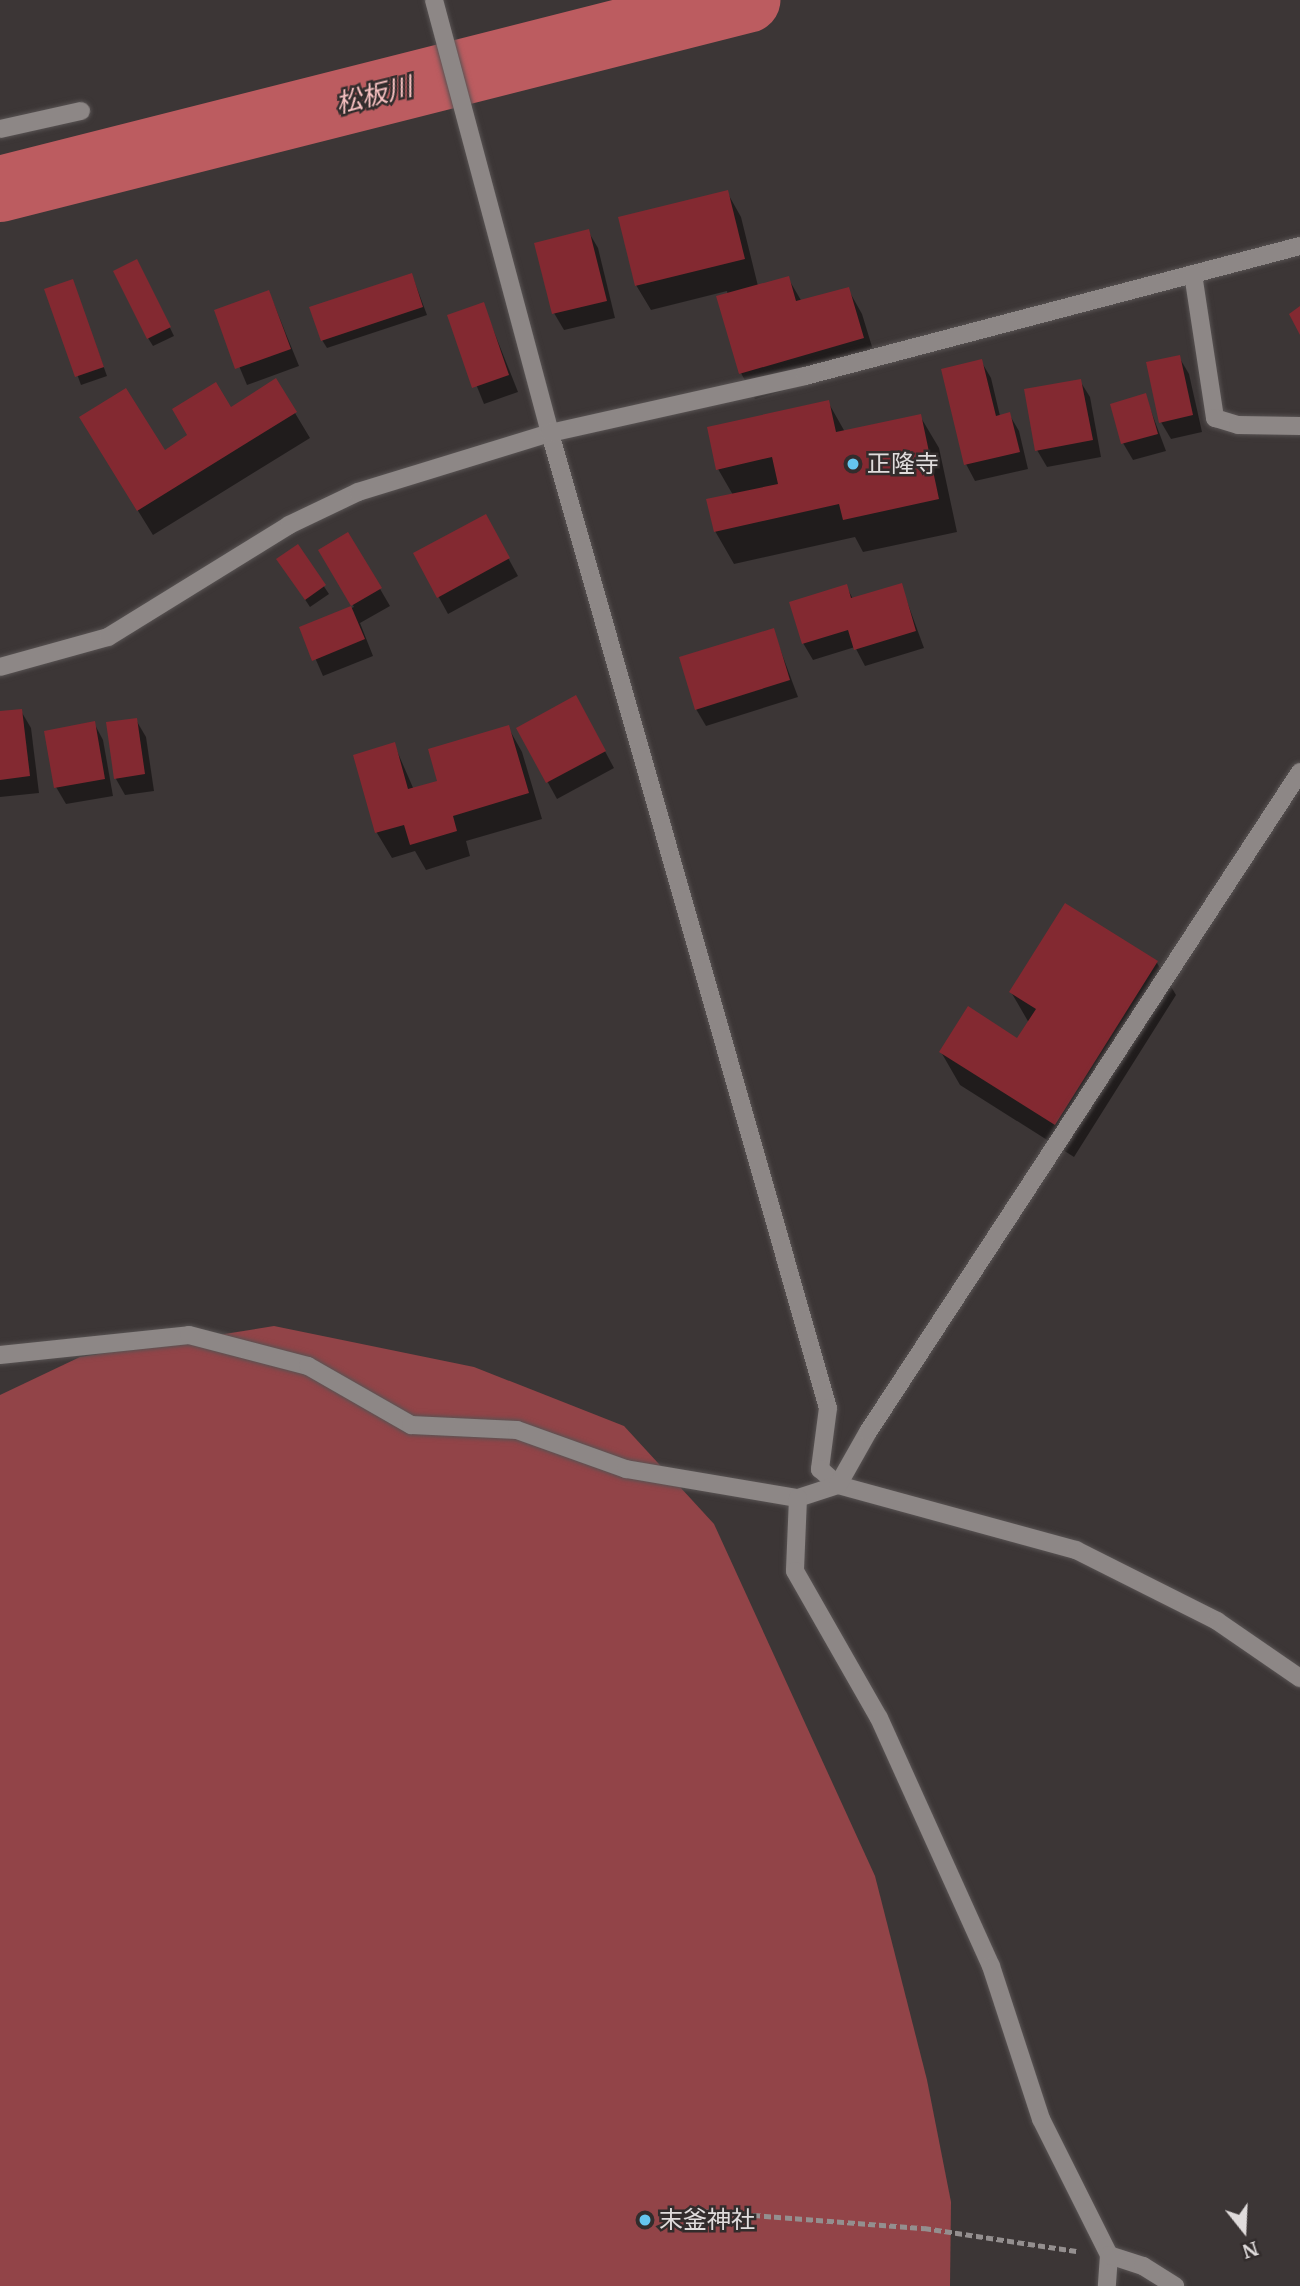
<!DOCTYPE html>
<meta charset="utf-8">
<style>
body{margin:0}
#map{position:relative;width:1300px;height:2286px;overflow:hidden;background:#3c3636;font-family:Merriweather,"Noto Sans JP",serif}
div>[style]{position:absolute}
.green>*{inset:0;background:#924448}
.shadow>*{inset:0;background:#0007}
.river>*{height:66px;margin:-33px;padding:0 33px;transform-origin:33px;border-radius:33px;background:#bc5c60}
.building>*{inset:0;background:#832931}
.path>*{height:4.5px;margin-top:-2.25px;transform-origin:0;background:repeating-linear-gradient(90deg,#948f8f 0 7px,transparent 0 10.5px)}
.roads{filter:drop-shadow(0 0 2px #585353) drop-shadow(0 0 2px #585353)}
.minor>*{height:18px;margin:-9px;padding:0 9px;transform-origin:9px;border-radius:9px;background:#8d8786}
.dots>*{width:19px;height:19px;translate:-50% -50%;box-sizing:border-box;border:4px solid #322c2c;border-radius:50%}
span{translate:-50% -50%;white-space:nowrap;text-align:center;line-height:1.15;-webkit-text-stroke:5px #322c2c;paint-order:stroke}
.poi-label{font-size:24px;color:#e0dcdc}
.left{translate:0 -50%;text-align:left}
.water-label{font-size:26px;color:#f8c2c2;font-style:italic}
.north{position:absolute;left:1209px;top:2195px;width:70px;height:70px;-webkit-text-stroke:5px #322c2c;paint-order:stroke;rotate:162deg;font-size:19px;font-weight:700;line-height:28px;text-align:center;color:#e0dcdc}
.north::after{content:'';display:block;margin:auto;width:24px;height:32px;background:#e0dcdc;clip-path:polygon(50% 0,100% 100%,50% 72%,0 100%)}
</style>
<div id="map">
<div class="green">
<div style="clip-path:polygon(274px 1326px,474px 1367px,624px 1426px,714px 1524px,875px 1876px,927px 2080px,951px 2202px,950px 2286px,0 2286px,0 1395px,80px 1357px)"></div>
</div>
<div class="shadow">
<div style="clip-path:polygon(727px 192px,741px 217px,758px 286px,788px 278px,802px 302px,848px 289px,862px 314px,877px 363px,755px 399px,741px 373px,727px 291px,651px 310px,636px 285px)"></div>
<div style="clip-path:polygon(588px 231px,598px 248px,615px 318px,564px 330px,554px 313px)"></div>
<div style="clip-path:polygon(141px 269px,174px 336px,153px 346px,148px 338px)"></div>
<div style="clip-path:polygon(412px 275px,427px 315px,327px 348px,322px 340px)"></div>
<div style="clip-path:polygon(72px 281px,107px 376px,81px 385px,46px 290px)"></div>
<div style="clip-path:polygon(269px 292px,299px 366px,247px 385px,216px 311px)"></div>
<div style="clip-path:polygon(483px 304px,518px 392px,484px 404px,449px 317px)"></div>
<div style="clip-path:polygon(1179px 357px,1189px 374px,1202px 432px,1171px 439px,1161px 422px)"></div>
<div style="clip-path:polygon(981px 361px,991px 378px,1000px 416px,1009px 414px,1019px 431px,1028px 469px,975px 481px,966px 464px)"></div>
<div style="clip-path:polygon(1080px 381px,1090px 397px,1101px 457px,1047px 467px,1037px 450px)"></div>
<div style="clip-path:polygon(1145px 395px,1166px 451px,1133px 460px,1123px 443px)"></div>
<div style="clip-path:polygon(828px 402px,845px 432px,920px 416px,939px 448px,957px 532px,863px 552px,855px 537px,734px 564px,715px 531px,733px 495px,718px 469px)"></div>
<div style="clip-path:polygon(230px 409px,295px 413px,310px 438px,153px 535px,96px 443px,164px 452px)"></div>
<div style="clip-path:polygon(485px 516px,518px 576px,448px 614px,415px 554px)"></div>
<div style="clip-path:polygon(348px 534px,390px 606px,360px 623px,373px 656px,323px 676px,302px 628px,354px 607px,320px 551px)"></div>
<div style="clip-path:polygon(297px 546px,329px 594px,310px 607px,283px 566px)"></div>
<div style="clip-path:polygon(901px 585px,924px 648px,865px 666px,855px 647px,813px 660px,803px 643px,846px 586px,853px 599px)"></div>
<div style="clip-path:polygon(773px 630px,798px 697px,706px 726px,696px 709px)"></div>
<div style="clip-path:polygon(21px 711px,31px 728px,39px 793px,0 797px,0 713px)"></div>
<div style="clip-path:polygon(585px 714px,614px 768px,557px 799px,518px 728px)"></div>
<div style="clip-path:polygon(136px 720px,146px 737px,154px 791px,125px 795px,116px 779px)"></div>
<div style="clip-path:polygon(94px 723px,103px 740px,113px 796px,66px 804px,56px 787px)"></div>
<div style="clip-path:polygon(508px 727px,522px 752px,542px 819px,466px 841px,470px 856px,426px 870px,415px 851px,392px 858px,377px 833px,355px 756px,394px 744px,414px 790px,439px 782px)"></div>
<div style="clip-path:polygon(1066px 905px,1157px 963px,1176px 995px,1074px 1157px,960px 1085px,941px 1052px,1018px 1040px,1029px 1023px,1011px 992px)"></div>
</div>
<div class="river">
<div style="left:0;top:189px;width:771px;rotate:-14.2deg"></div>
</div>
<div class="building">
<div style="clip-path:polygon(728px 190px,745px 259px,635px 286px,618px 217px)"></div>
<div style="clip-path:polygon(589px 229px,607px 301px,552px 314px,534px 243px)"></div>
<div style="clip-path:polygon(137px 259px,171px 327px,147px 339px,113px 271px)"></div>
<div style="clip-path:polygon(412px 273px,423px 307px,321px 341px,309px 307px)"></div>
<div style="clip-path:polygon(789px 276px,796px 301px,849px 287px,864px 338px,739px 374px,716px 296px)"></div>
<div style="clip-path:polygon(73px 279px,104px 367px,75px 377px,44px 289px)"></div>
<div style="clip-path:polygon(269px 290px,291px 349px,235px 369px,214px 310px)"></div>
<div style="clip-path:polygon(484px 302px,509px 375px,472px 388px,447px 315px)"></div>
<div style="clip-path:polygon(1300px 306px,1300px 335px,1289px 314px)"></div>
<div style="clip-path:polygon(1180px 355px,1193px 415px,1159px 423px,1146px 362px)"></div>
<div style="clip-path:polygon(982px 359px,996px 416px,1010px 412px,1020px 452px,964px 465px,941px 369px)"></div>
<div style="clip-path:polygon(276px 378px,297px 412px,137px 511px,79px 417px,126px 388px,165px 450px,187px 435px,172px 409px,216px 382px,231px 407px)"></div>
<div style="clip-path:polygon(1081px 379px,1093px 440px,1035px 451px,1024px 389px)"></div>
<div style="clip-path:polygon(1146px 393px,1158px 434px,1121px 444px,1110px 404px)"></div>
<div style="clip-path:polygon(829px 400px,836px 432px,921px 414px,939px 499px,843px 520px,839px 504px,714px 532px,706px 499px,778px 484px,772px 457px,716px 470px,707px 427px)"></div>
<div style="clip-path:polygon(486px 514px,510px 558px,437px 598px,413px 553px)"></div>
<div style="clip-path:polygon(348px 532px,382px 588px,351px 606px,318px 550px)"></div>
<div style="clip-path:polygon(298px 544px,326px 585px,305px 600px,276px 559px)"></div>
<div style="clip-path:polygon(902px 583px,916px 631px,854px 650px,848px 630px,802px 644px,789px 602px,847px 584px,851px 598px)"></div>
<div style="clip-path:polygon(351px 606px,365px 639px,312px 661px,299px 627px)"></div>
<div style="clip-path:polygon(774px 628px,790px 680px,695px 710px,679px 657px)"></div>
<div style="clip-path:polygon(576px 695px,606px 751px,546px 783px,516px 728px)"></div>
<div style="clip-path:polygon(22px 709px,30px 776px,0 780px,0 711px)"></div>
<div style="clip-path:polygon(137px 718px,145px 774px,114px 779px,106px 722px)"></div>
<div style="clip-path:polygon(95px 721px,105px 779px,54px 788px,44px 731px)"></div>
<div style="clip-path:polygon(509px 725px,529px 793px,453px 816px,457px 831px,410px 845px,404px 825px,375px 833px,353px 755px,395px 742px,408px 789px,437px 781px,428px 749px)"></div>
<div style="clip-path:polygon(1065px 903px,1158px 961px,1055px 1125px,939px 1052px,968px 1006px,1017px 1038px,1036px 1009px,1009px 992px)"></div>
</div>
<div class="path">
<div style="left:701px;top:2211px;width:224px;rotate:4.4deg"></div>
<div style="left:924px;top:2228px;width:154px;rotate:8.6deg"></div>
</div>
<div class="roads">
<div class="minor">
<div style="left:434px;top:0;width:448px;rotate:75deg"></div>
<div style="left:550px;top:433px;width:1014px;rotate:74.09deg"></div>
<div style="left:828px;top:1408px;width:62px;rotate:97.5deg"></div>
<div style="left:820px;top:1469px;width:24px;rotate:42deg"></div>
<div style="left:838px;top:1485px;width:247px;rotate:15.3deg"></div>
<div style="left:1076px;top:1550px;width:158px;rotate:26.7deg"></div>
<div style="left:1217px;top:1621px;width:101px;rotate:34.5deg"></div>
<div style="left:0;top:129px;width:83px;rotate:-12.5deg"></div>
<div style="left:1193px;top:274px;width:146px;rotate:81.3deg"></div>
<div style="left:1215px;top:418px;width:24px;rotate:17deg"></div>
<div style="left:1238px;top:425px;width:62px;rotate:0.9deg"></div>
<div style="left:0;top:667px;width:112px;rotate:-15.5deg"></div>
<div style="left:108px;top:637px;width:213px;rotate:-31.7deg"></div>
<div style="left:289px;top:525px;width:76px;rotate:-25.6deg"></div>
<div style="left:358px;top:492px;width:201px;rotate:-17.1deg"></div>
<div style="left:550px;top:433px;width:261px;rotate:-12.6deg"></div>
<div style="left:805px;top:376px;width:512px;rotate:-14.72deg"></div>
<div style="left:0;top:1355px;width:190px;rotate:-6deg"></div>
<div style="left:189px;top:1335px;width:123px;rotate:14.6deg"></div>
<div style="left:308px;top:1366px;width:119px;rotate:29.8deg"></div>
<div style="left:411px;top:1425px;width:106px;rotate:2.7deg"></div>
<div style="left:517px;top:1430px;width:116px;rotate:19.7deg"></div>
<div style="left:626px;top:1469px;width:174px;rotate:9.6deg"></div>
<div style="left:798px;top:1498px;width:42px;rotate:-18deg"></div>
<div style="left:838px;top:1485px;width:61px;rotate:-60.5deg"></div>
<div style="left:868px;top:1432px;width:789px;rotate:-56.79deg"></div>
<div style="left:798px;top:1498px;width:73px;rotate:92.4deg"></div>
<div style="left:795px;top:1571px;width:169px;rotate:60.3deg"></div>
<div style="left:879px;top:1718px;width:272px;rotate:65.7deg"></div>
<div style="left:991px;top:1966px;width:161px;rotate:71.9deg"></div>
<div style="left:1041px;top:2119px;width:152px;rotate:63.4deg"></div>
<div style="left:1109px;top:2255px;width:31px;rotate:94deg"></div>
<div style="left:1109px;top:2255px;width:36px;rotate:18deg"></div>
<div style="left:1143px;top:2266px;width:38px;rotate:32deg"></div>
</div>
</div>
<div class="dots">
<div style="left:853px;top:464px;background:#65c5ee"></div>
<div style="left:645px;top:2220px;background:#65c5ee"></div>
</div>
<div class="poi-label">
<span class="left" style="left:867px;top:464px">正隆寺</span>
<span class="left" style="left:659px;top:2220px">末釜神社</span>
</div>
<div class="water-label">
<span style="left:374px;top:95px;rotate:-14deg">松板川</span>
</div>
<div class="north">N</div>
</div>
